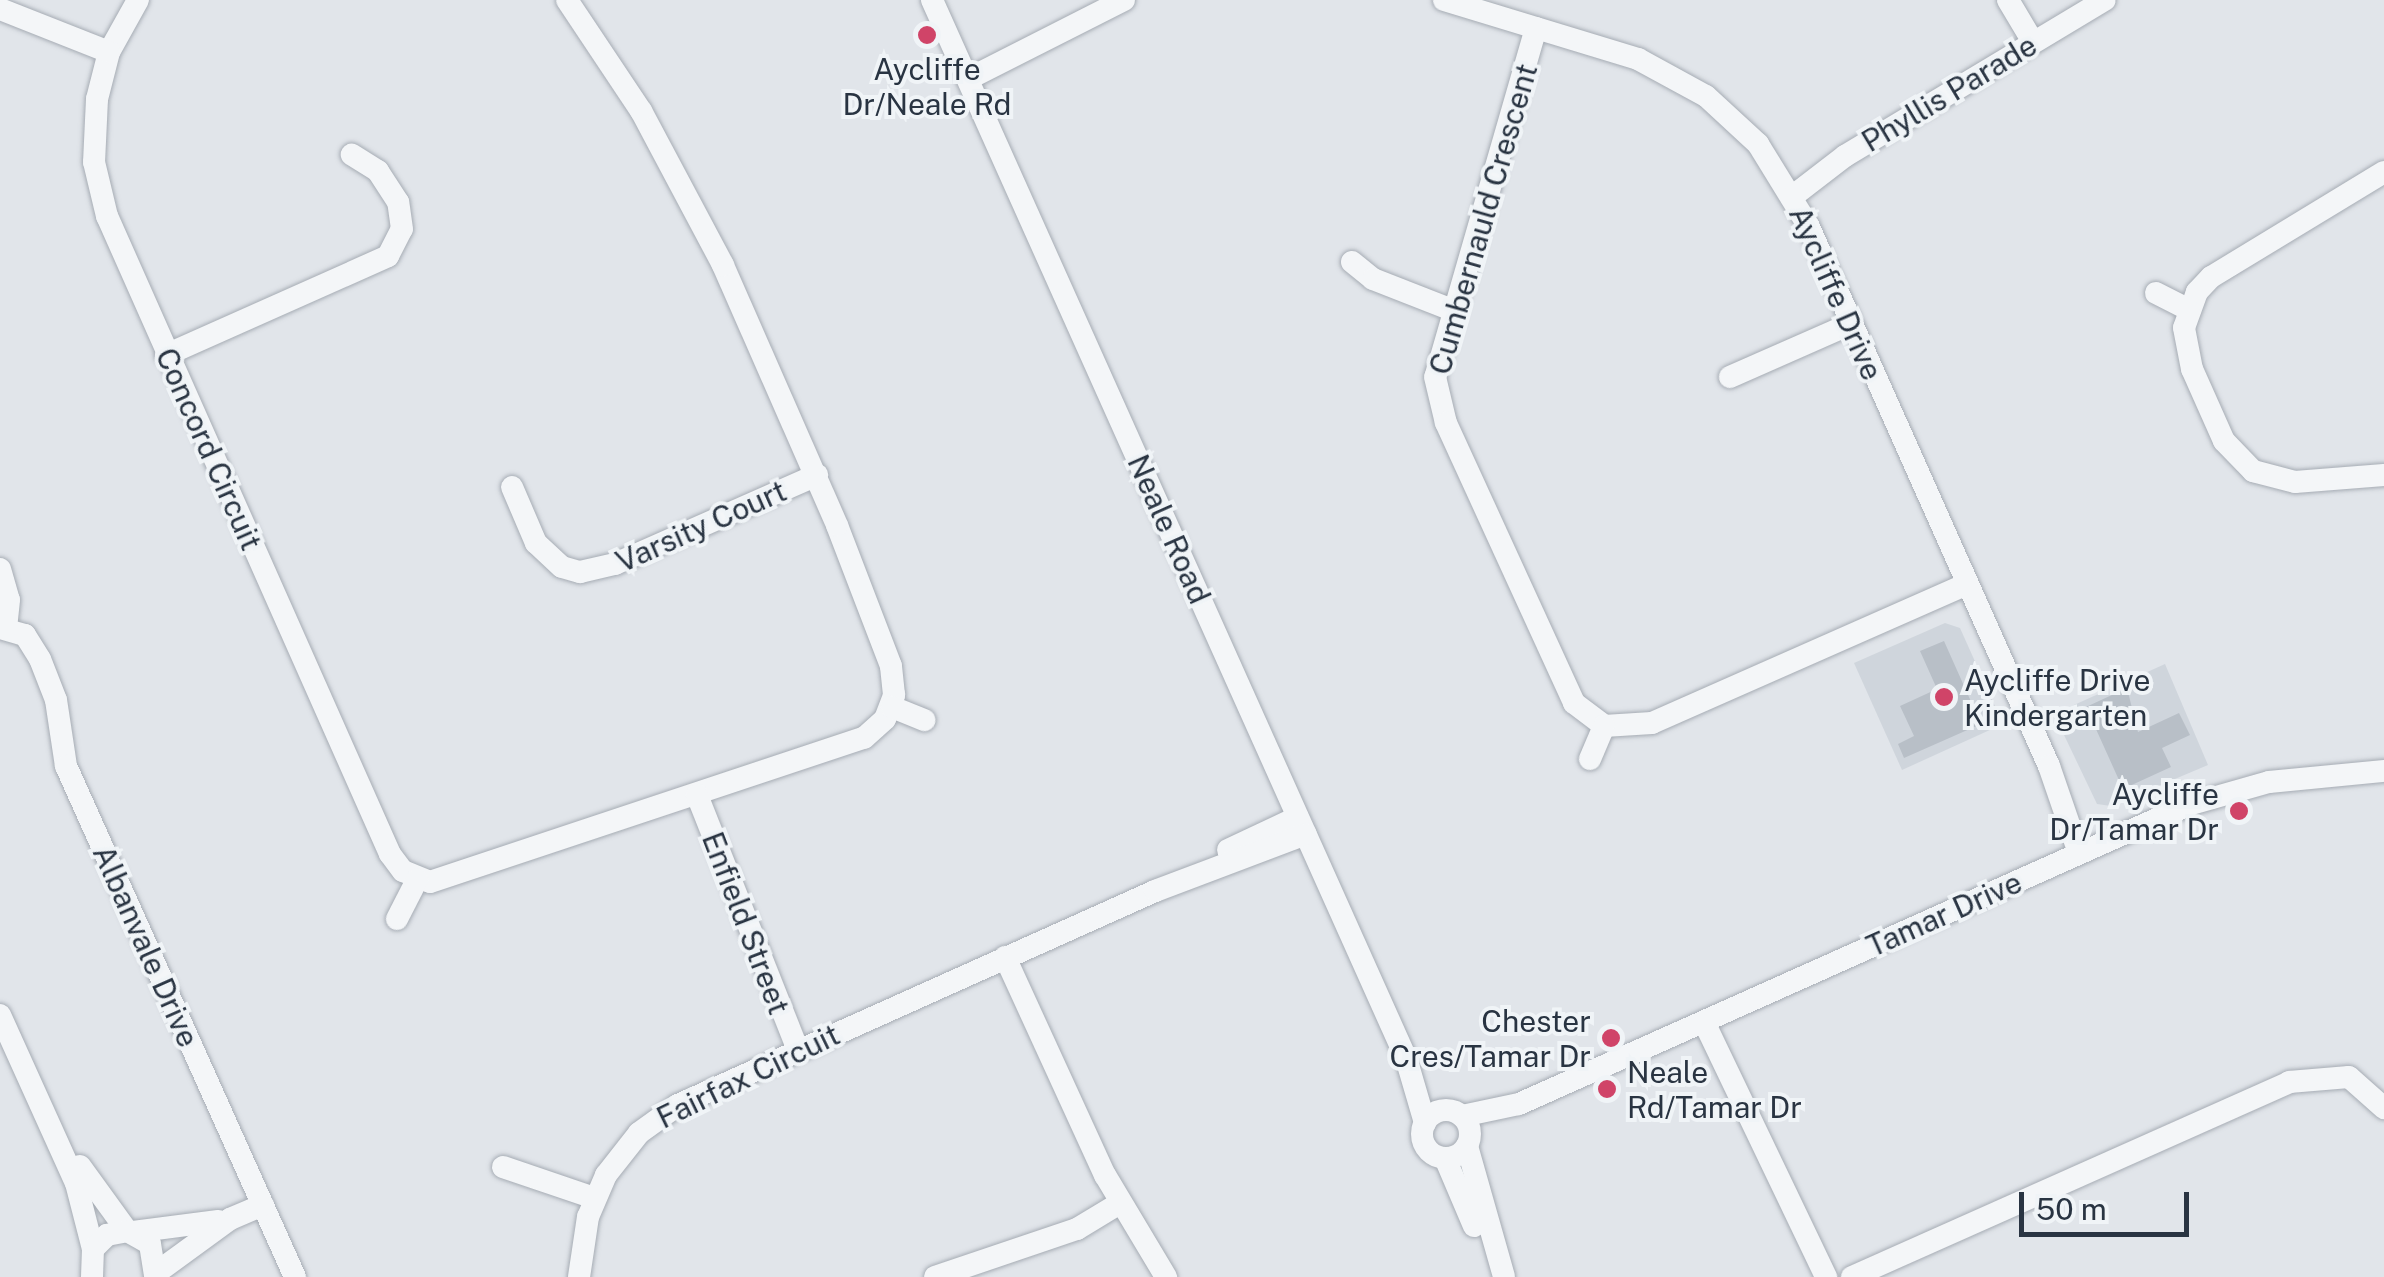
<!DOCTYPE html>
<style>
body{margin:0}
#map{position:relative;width:2384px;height:1277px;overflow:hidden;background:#e1e5ea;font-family:"Public Sans",sans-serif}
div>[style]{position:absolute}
.built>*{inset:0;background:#cfd5dc}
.building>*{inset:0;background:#b8bfc7}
.roads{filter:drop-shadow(0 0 2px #a6acb4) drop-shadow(0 0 2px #a6acb4)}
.minor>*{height:22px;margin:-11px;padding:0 11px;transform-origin:11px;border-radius:11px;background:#f4f6f8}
.minor>.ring{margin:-11px;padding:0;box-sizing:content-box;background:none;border:22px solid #f4f6f8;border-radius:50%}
.dots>*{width:28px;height:28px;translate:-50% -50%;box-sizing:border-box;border:5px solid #f0f4f7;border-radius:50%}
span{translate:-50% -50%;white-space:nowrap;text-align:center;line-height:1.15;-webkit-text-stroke:8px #f0f4f7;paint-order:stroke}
.poi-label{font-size:30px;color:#293442}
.left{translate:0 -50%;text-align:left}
.right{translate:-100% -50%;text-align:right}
.street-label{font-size:30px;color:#293442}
.scale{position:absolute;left:2019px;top:1192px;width:170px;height:45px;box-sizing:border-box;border:5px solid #293442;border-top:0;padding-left:12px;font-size:30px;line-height:35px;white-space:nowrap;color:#293442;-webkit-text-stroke:8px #f0f4f7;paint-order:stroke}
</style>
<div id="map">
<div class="built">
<div style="clip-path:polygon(1945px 623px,1960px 628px,2003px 724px,1902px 770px,1854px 663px)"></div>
<div style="clip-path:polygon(2165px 664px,2208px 765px,2111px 806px,2097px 804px,2054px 714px)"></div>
</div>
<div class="building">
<div style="clip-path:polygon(1944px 641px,1981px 724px,1904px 758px,1898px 744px,1914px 736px,1900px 706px,1937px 689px,1920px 651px)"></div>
<div style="clip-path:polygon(2127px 688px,2138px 732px,2179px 713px,2190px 735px,2162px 748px,2171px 767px,2123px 789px,2086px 707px)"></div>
</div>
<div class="roads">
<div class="minor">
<div style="left:138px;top:0;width:60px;rotate:119.1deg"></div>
<div style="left:109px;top:52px;width:49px;rotate:104.3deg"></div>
<div style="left:97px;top:99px;width:63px;rotate:92.7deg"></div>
<div style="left:94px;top:162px;width:56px;rotate:76.5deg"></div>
<div style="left:107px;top:216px;width:698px;rotate:66.08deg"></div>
<div style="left:390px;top:854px;width:21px;rotate:53deg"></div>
<div style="left:403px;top:871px;width:29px;rotate:22deg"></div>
<div style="left:430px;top:882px;width:457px;rotate:-18.4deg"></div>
<div style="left:864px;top:738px;width:28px;rotate:-42deg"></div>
<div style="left:885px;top:719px;width:26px;rotate:-69deg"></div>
<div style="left:894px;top:695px;width:29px;rotate:-96deg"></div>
<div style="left:891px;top:666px;width:151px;rotate:-111deg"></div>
<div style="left:837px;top:525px;width:284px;rotate:-113.7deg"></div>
<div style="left:723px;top:265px;width:174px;rotate:-118deg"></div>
<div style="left:641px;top:111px;width:133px;rotate:-123.7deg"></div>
<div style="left:932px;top:0;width:1159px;rotate:65.87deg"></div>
<div style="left:1406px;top:1058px;width:68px;rotate:73.7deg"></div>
<div style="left:1444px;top:0;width:203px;rotate:16.9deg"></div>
<div style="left:1638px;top:59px;width:77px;rotate:28.6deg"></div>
<div style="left:1706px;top:96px;width:71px;rotate:42.7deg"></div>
<div style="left:1758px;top:144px;width:97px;rotate:58.4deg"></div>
<div style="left:1809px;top:227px;width:590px;rotate:66deg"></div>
<div style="left:2049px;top:766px;width:92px;rotate:71deg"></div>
<div style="left:2008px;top:0;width:49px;rotate:59.2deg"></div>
<div style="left:0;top:9px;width:117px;rotate:21.5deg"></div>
<div style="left:1536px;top:28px;width:363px;rotate:106.1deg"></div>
<div style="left:1435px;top:377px;width:47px;rotate:76.6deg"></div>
<div style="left:1446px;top:423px;width:308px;rotate:65.4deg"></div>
<div style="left:1574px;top:703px;width:38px;rotate:37deg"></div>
<div style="left:1604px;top:726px;width:48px;rotate:-3.6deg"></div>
<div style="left:1652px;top:723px;width:344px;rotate:-23.8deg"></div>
<div style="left:968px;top:79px;width:175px;rotate:-26.9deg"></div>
<div style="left:2384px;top:172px;width:202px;rotate:148.7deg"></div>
<div style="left:2211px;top:277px;width:21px;rotate:133deg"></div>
<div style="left:2197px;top:292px;width:38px;rotate:110deg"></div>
<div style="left:2184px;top:328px;width:42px;rotate:79deg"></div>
<div style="left:2192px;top:369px;width:79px;rotate:66deg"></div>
<div style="left:2224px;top:441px;width:42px;rotate:46deg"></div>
<div style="left:2253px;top:471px;width:43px;rotate:14.7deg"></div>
<div style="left:2295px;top:482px;width:89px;rotate:-4.5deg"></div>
<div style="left:1793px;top:196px;width:66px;rotate:-37.6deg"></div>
<div style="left:1845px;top:156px;width:303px;rotate:-31deg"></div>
<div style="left:1352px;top:262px;width:27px;rotate:39deg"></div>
<div style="left:1373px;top:279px;width:85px;rotate:21.4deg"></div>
<div style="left:2156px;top:293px;width:37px;rotate:27deg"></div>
<div style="left:166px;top:355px;width:243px;rotate:-24deg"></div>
<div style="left:388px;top:256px;width:30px;rotate:-63deg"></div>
<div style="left:402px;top:229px;width:27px;rotate:-98deg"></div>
<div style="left:398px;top:202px;width:37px;rotate:-123deg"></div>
<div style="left:378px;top:171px;width:31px;rotate:-148deg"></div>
<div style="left:1730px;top:377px;width:131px;rotate:-23.8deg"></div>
<div style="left:512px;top:487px;width:61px;rotate:66.8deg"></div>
<div style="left:536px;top:543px;width:35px;rotate:43deg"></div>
<div style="left:562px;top:567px;width:19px;rotate:16deg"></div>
<div style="left:580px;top:572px;width:36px;rotate:-13deg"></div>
<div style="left:615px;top:564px;width:221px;rotate:-23.8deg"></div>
<div style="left:0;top:569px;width:32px;rotate:74deg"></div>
<div style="left:9px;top:600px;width:27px;rotate:96deg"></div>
<div style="left:0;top:628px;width:26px;rotate:16deg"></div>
<div style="left:25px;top:635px;width:28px;rotate:58deg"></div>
<div style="left:40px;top:659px;width:44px;rotate:68.7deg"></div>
<div style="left:56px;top:700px;width:67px;rotate:81.4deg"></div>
<div style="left:66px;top:766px;width:560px;rotate:65.86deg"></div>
<div style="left:892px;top:707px;width:35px;rotate:22deg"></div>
<div style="left:1590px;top:759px;width:36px;rotate:-67deg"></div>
<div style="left:697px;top:795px;width:274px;rotate:68.4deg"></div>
<div style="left:1228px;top:850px;width:77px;rotate:-25.2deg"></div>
<div style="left:397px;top:919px;width:44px;rotate:-62.9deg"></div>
<div style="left:1005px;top:957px;width:240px;rotate:65.4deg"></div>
<div style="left:1105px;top:1175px;width:119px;rotate:59.1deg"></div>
<div style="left:0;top:1015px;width:184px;rotate:65.7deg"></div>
<div style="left:76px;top:1183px;width:68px;rotate:75.6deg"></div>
<div style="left:1704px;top:1022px;width:283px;rotate:64.4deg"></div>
<div class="ring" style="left:1422px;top:1110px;width:26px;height:26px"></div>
<div style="left:1462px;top:1116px;width:58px;rotate:-11.9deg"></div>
<div style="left:1519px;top:1104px;width:733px;rotate:-24.08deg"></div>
<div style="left:2188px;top:805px;width:84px;rotate:-15.9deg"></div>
<div style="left:2269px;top:782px;width:116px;rotate:-5.5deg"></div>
<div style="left:1467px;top:1146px;width:136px;rotate:74.2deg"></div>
<div style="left:1445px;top:1158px;width:74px;rotate:66.9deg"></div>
<div style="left:80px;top:1166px;width:80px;rotate:54.1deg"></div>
<div style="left:503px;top:1167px;width:96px;rotate:18.8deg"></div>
<div style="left:133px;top:1232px;width:86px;rotate:-7.4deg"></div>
<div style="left:156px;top:1273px;width:92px;rotate:-36.1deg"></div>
<div style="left:230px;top:1219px;width:36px;rotate:-23deg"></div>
<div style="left:92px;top:1277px;width:28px;rotate:-88deg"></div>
<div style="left:93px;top:1249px;width:20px;rotate:-45deg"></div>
<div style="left:107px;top:1235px;width:20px;rotate:-11deg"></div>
<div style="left:127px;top:1231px;width:26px;rotate:29deg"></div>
<div style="left:150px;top:1244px;width:33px;rotate:81deg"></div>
<div style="left:579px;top:1277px;width:61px;rotate:-81.5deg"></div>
<div style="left:588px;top:1217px;width:46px;rotate:-66.8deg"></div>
<div style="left:606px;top:1175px;width:53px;rotate:-51.8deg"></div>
<div style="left:639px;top:1133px;width:48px;rotate:-35.7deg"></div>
<div style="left:678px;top:1105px;width:523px;rotate:-24.16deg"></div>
<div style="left:1155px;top:891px;width:161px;rotate:-20.7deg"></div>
<div style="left:935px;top:1277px;width:150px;rotate:-18.7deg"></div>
<div style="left:1077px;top:1229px;width:50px;rotate:-31.2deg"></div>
<div style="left:1852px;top:1277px;width:479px;rotate:-24deg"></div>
<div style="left:2289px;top:1082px;width:60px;rotate:-4.8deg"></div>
<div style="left:2349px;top:1077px;width:47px;rotate:41.5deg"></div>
</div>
</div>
<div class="dots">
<div style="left:927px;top:35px;background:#d04468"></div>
<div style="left:1944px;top:697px;background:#d04468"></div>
<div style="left:2239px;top:811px;background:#d04468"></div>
<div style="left:1611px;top:1038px;background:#d04468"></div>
<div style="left:1607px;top:1089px;background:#d04468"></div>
</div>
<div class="poi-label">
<span style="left:927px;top:86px">Aycliffe<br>Dr/Neale Rd</span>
<span class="left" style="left:1964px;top:697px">Aycliffe Drive<br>Kindergarten</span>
<span class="right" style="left:2219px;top:811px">Aycliffe<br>Dr/Tamar Dr</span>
<span class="right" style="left:1591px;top:1038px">Chester<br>Cres/Tamar Dr</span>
<span class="left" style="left:1627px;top:1089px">Neale<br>Rd/Tamar Dr</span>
</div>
<div class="street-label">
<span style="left:1949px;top:93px;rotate:-31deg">Phyllis Parade</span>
<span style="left:1483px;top:219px;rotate:-74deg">Cumbernauld Crescent</span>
<span style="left:1836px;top:293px;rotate:66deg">Aycliffe Drive</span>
<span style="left:209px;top:449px;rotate:66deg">Concord Circuit</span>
<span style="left:701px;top:526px;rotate:-24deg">Varsity Court</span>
<span style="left:1169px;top:529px;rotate:66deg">Neale Road</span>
<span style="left:1944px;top:914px;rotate:-24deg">Tamar Drive</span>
<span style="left:746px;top:923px;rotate:69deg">Enfield Street</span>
<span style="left:146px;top:946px;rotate:66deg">Albanvale Drive</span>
<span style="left:748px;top:1076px;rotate:-26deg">Fairfax Circuit</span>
</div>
<div class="scale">50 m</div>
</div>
